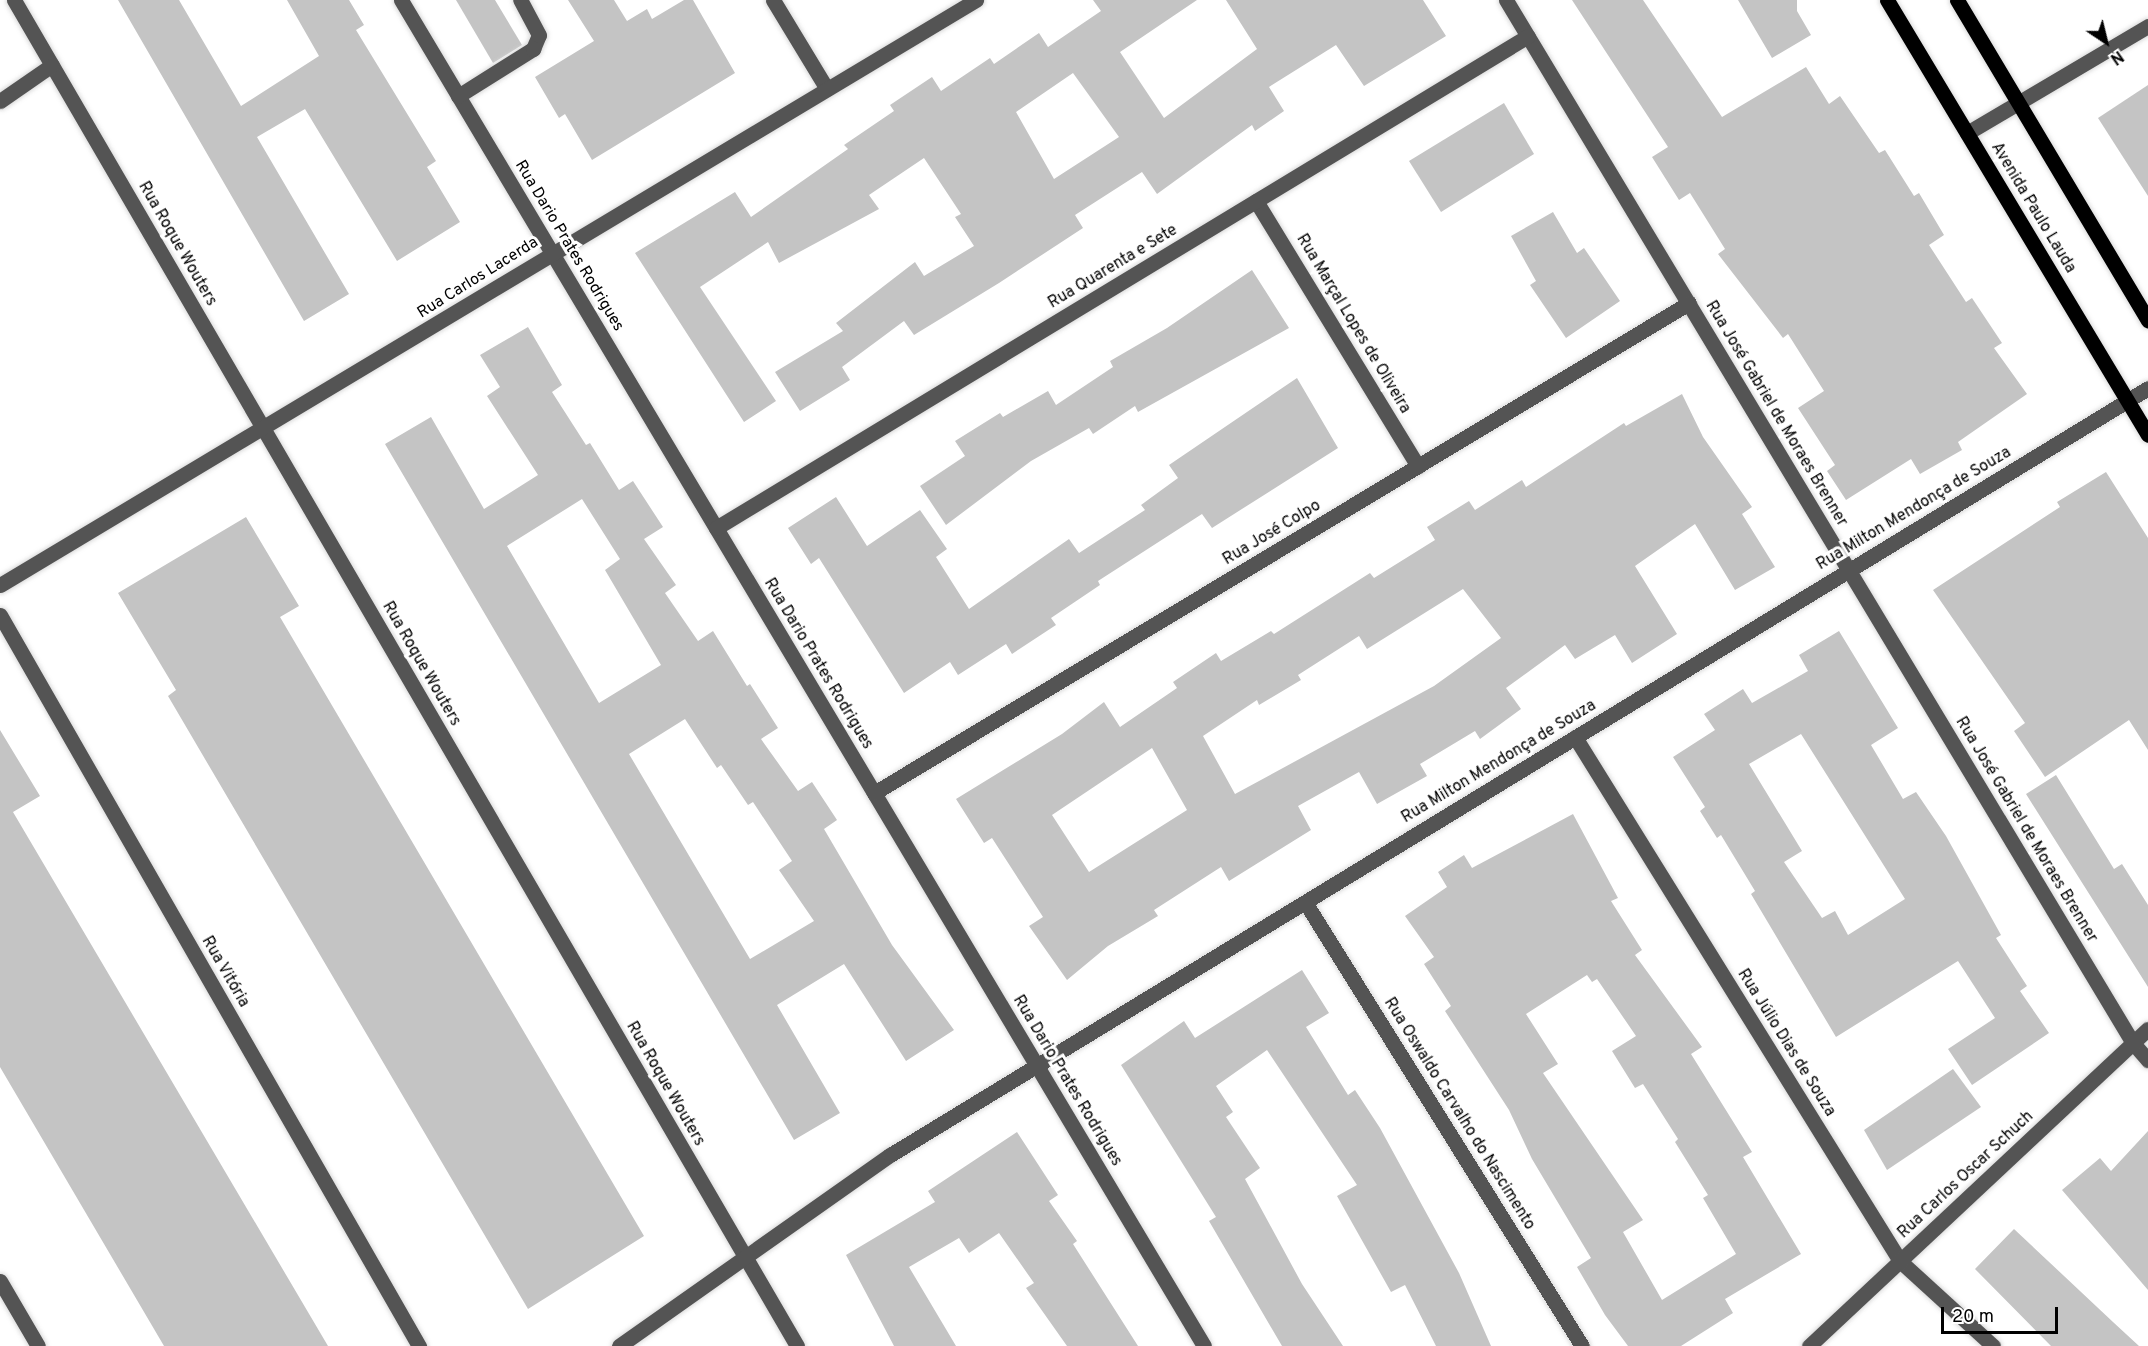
<!DOCTYPE html>
<meta charset="utf-8">
<style>
body{margin:0}
#map{position:relative;width:2148px;height:1346px;overflow:hidden;background:#fff;font-family:Overpass,sans-serif}
div>[style]{position:absolute}
.building>*{inset:0;background:#c4c4c4}
.roads{filter:drop-shadow(0 0 2px #dbdbdb) drop-shadow(0 0 2px #dbdbdb)}
.minor>*{height:15px;margin:-7.5px;padding:0 7.5px;transform-origin:7.5px;border-radius:7.5px;background:#545454}
.major>*{height:15px;margin:-7.5px;padding:0 7.5px;transform-origin:7.5px;border-radius:7.5px;background:#000}
span{translate:-50% -50%;white-space:nowrap;text-align:center;line-height:1.15;-webkit-text-stroke:6px #fff;paint-order:stroke}
.street-label{font-size:16px;color:#000}
.north{position:absolute;left:2076px;top:12px;width:60px;height:60px;-webkit-text-stroke:4px #fff;paint-order:stroke;rotate:145deg;font-size:16px;font-weight:700;line-height:24px;text-align:center;color:#000}
.north::after{content:'';display:block;margin:auto;width:21px;height:27px;background:#000;clip-path:polygon(50% 0,100% 100%,50% 72%,0 100%)}
.scale{position:absolute;left:1941px;top:1307px;width:117px;height:27px;box-sizing:border-box;border:3px solid #000;border-top:0;padding-left:8px;font-size:18px;line-height:21px;white-space:nowrap;color:#000;-webkit-text-stroke:4px #fff;paint-order:stroke}
</style>
<div id="map">
<div class="building">
<div style="clip-path:polygon(118px 0,179px 0,241px 106px,319px 56px,287px 0,349px 0,364px 25px,356px 30px,436px 161px,427px 167px,460px 222px,397px 261px,305px 109px,257px 137px,349px 294px,304px 321px)"></div>
<div style="clip-path:polygon(456px 0,495px 0,522px 45px,493px 63px)"></div>
<div style="clip-path:polygon(568px 0,614px 0,627px 21px,647px 9px,652px 19px,684px 0,693px 0,735px 73px,592px 160px,565px 114px,559px 118px,535px 77px,594px 41px)"></div>
<div style="clip-path:polygon(evenodd,1093px 0,1197px 0,1120px 52px,1164px 118px,1257px 49px,1226px 0,1423px 0,1446px 36px,1364px 86px,1336px 45px,1269px 87px,1284px 111px,1255px 131px,1252px 125px,1157px 194px,1142px 172px,1075px 215px,1083px 228px,999px 283px,914px 335px,904px 321px,842px 367px,850px 380px,800px 411px,775px 372px,843px 331px,836px 323px,915px 262px,924px 276px,974px 246px,955px 217px,961px 214px,924px 158px,869px 195px,879px 209px,779px 263px,768px 242px,700px 287px,776px 401px,744px 422px,635px 253px,735px 192px,751px 217px,848px 149px,844px 145px,894px 111px,890px 105px,932px 77px,941px 91px,990px 58px,994px 64px,1039px 33px,1048px 47px,1101px 11px,1093px 0,1073px 73px,1119px 137px,1054px 179px,1016px 112px,1073px 73px)"></div>
<div style="clip-path:polygon(1572px 0,1643px 0,1722px 117px,1806px 67px,1829px 104px,1840px 96px,1879px 153px,1885px 150px,1914px 196px,1919px 193px,1944px 235px,1929px 245px,1966px 302px,1972px 298px,2002px 343px,1994px 348px,2027px 394px,1958px 442px,1962px 450px,1920px 474px,1911px 459px,1846px 500px,1827px 471px,1835px 465px,1798px 408px,1824px 391px,1788px 334px,1783px 338px,1718px 254px,1725px 249px,1690px 193px,1679px 200px,1652px 157px,1668px 147px)"></div>
<div style="clip-path:polygon(1738px 0,1797px 0,1797px 11px,1811px 35px,1772px 58px)"></div>
<div style="clip-path:polygon(2148px 85px,2148px 196px,2098px 118px)"></div>
<div style="clip-path:polygon(1504px 103px,1534px 154px,1441px 212px,1409px 161px)"></div>
<div style="clip-path:polygon(1553px 212px,1577px 253px,1584px 248px,1620px 301px,1566px 338px,1530px 285px,1536px 281px,1511px 236px)"></div>
<div style="clip-path:polygon(1252px 270px,1289px 328px,1138px 412px,1135px 406px,1093px 434px,1089px 428px,1031px 461px,946px 525px,920px 486px,965px 456px,955px 441px,1000px 413px,1003px 417px,1048px 391px,1056px 405px,1113px 367px,1110px 361px,1167px 328px)"></div>
<div style="clip-path:polygon(evenodd,528px 327px,562px 385px,552px 392px,586px 445px,590px 443px,619px 490px,633px 481px,663px 527px,644px 539px,676px 585px,665px 593px,698px 641px,713px 631px,747px 686px,750px 684px,778px 728px,761px 739px,798px 791px,812px 782px,837px 820px,824px 829px,892px 945px,954px 1030px,906px 1061px,844px 964px,777px 1005px,840px 1113px,794px 1140px,385px 444px,431px 417px,484px 509px,538px 475px,487px 396px,500px 387px,480px 355px,528px 327px,582px 499px,620px 559px,605px 570px,661px 665px,599px 703px,507px 546px,582px 499px,528px 327px,685px 719px,717px 768px,721px 765px,748px 805px,753px 802px,792px 861px,779px 870px,814px 921px,750px 959px,629px 754px,685px 719px)"></div>
<div style="clip-path:polygon(1297px 378px,1338px 448px,1212px 528px,1202px 514px,1098px 581px,1100px 585px,1051px 618px,1056px 625px,1012px 654px,1006px 644px,958px 675px,950px 662px,904px 693px,819px 558px,811px 564px,788px 528px,836px 497px,867px 546px,920px 510px,947px 549px,936px 557px,969px 609px,1069px 539px,1079px 553px,1145px 510px,1141px 505px,1178px 478px,1169px 465px)"></div>
<div style="clip-path:polygon(evenodd,1682px 394px,1703px 437px,1752px 507px,1742px 514px,1775px 567px,1735px 590px,1695px 524px,1635px 566px,1677px 634px,1632px 663px,1615px 635px,1575px 659px,1565px 645px,1506px 688px,1521px 709px,1480px 739px,1475px 731px,1420px 764px,1427px 776px,1377px 804px,1359px 772px,1298px 806px,1311px 830px,1229px 881px,1221px 867px,1154px 910px,1158px 916px,1108px 946px,1067px 980px,1029px 926px,1043px 917px,992px 838px,984px 843px,956px 799px,1062px 734px,1104px 702px,1120px 727px,1177px 688px,1173px 682px,1216px 653px,1221px 661px,1271px 631px,1274px 634px,1370px 573px,1374px 578px,1435px 540px,1427px 527px,1469px 501px,1475px 510px,1522px 480px,1526px 487px,1624px 423px,1626px 426px,1682px 394px,1463px 589px,1501px 638px,1434px 686px,1235px 794px,1203px 736px,1257px 700px,1259px 705px,1301px 680px,1298px 675px,1359px 636px,1367px 649px,1463px 589px,1682px 394px,1152px 748px,1187px 810px,1089px 872px,1052px 815px,1152px 748px)"></div>
<div style="clip-path:polygon(2106px 472px,2148px 538px,2148px 750px,2129px 720px,2045px 777px,2014px 731px,2025px 723px,1933px 590px,2060px 507px,2057px 502px)"></div>
<div style="clip-path:polygon(246px 517px,299px 606px,280px 617px,644px 1236px,528px 1309px,168px 696px,176px 690px,118px 593px)"></div>
<div style="clip-path:polygon(evenodd,1839px 631px,1898px 728px,1871px 745px,1903px 799px,1916px 792px,1946px 836px,2001px 935px,1996px 938px,2027px 986px,2020px 991px,2049px 1033px,1972px 1085px,1948px 1049px,1995px 1018px,1958px 961px,1836px 1037px,1751px 894px,1755px 891px,1721px 835px,1717px 838px,1700px 811px,1705px 807px,1673px 757px,1715px 730px,1704px 714px,1743px 689px,1752px 703px,1808px 671px,1799px 655px,1839px 631px,1801px 734px,1905px 899px,1848px 935px,1835px 911px,1822px 918px,1784px 862px,1802px 851px,1749px 764px,1801px 734px)"></div>
<div style="clip-path:polygon(0 730px,40px 796px,13px 812px,328px 1346px,164px 1346px,0 1067px)"></div>
<div style="clip-path:polygon(2056px 775px,2114px 869px,2122px 864px,2148px 905px,2148px 987px,2026px 794px)"></div>
<div style="clip-path:polygon(evenodd,1573px 814px,1618px 898px,1611px 901px,1642px 950px,1635px 955px,1702px 1047px,1691px 1054px,1752px 1152px,1743px 1157px,1801px 1254px,1725px 1299px,1733px 1313px,1681px 1346px,1628px 1346px,1605px 1315px,1577px 1267px,1591px 1258px,1532px 1159px,1509px 1110px,1445px 1011px,1451px 1006px,1424px 964px,1434px 957px,1405px 916px,1447px 887px,1438px 872px,1464px 855px,1472px 868px,1573px 814px,1587px 975px,1592px 982px,1597px 979px,1636px 1036px,1612px 1051px,1635px 1088px,1643px 1084px,1678px 1139px,1675px 1142px,1708px 1195px,1703px 1198px,1736px 1254px,1662px 1300px,1623px 1232px,1643px 1220px,1543px 1073px,1558px 1064px,1526px 1014px,1587px 975px)"></div>
<div style="clip-path:polygon(1302px 970px,1329px 1013px,1306px 1027px,1348px 1095px,1355px 1090px,1380px 1128px,1459px 1273px,1491px 1346px,1436px 1346px,1405px 1285px,1391px 1292px,1337px 1196px,1357px 1185px,1267px 1050px,1216px 1086px,1233px 1112px,1226px 1117px,1260px 1168px,1245px 1179px,1302px 1284px,1343px 1346px,1282px 1346px,1209px 1221px,1216px 1217px,1121px 1065px,1184px 1021px,1195px 1038px)"></div>
<div style="clip-path:polygon(1953px 1069px,1981px 1107px,1887px 1170px,1864px 1130px)"></div>
<div style="clip-path:polygon(2148px 1131px,2148px 1290px,2062px 1190px,2100px 1158px,2111px 1171px)"></div>
<div style="clip-path:polygon(1017px 1132px,1058px 1195px,1049px 1201px,1077px 1241px,1073px 1244px,1138px 1346px,1067px 1346px,1026px 1288px,1034px 1283px,999px 1233px,969px 1253px,959px 1238px,909px 1267px,956px 1346px,894px 1346px,846px 1255px,935px 1202px,928px 1191px)"></div>
<div style="clip-path:polygon(2014px 1229px,2113px 1322px,2139px 1346px,2051px 1346px,1975px 1269px)"></div>
</div>
<div class="roads">
<div class="minor">
<div style="left:14px;top:0;width:1557px;rotate:59.81deg"></div>
<div style="left:401px;top:0;width:1567px;rotate:59.18deg"></div>
<div style="left:773px;top:0;width:104px;rotate:58.8deg"></div>
<div style="left:1506px;top:0;width:1217px;rotate:58.99deg"></div>
<div style="left:2133px;top:1043px;width:23px;rotate:49deg"></div>
<div style="left:458px;top:96px;width:89px;rotate:-32.1deg"></div>
<div style="left:533px;top:49px;width:15px;rotate:-67deg"></div>
<div style="left:539px;top:35px;width:40px;rotate:-118deg"></div>
<div style="left:0;top:101px;width:63px;rotate:-34.7deg"></div>
<div style="left:1967px;top:133px;width:210px;rotate:-30.6deg"></div>
<div style="left:1256px;top:201px;width:311px;rotate:58.6deg"></div>
<div style="left:716px;top:528px;width:949px;rotate:-31.21deg"></div>
<div style="left:0;top:585px;width:1138px;rotate:-30.94deg"></div>
<div style="left:0;top:615px;width:843px;rotate:60.18deg"></div>
<div style="left:1575px;top:737px;width:617px;rotate:58.19deg"></div>
<div style="left:1900px;top:1261px;width:126px;rotate:42.4deg"></div>
<div style="left:874px;top:793px;width:951px;rotate:-31.02deg"></div>
<div style="left:1305px;top:902px;width:523px;rotate:58.04deg"></div>
<div style="left:0;top:1281px;width:75px;rotate:59.7deg"></div>
<div style="left:619px;top:1346px;width:332px;rotate:-35.2deg"></div>
<div style="left:890px;top:1155px;width:1473px;rotate:-31.37deg"></div>
<div style="left:1809px;top:1346px;width:464px;rotate:-43.1deg"></div>
</div>
<div class="major">
<div style="left:1887px;top:0;width:507px;rotate:59.04deg"></div>
<div style="left:1957px;top:0;width:373px;rotate:59.2deg"></div>
</div>
</div>
<div class="street-label">
<span style="left:2033px;top:208px;rotate:59deg">Avenida Paulo Lauda</span>
<span style="left:177px;top:244px;rotate:60deg">Rua Roque Wouters</span>
<span style="left:569px;top:246px;rotate:59deg">Rua Dario Prates Rodrigues</span>
<span style="left:1113px;top:267px;rotate:-31deg">Rua Quarenta e Sete</span>
<span style="left:478px;top:278px;rotate:-32deg">Rua Carlos Lacerda</span>
<span style="left:1353px;top:324px;rotate:59deg">Rua Marçal Lopes de Oliveira</span>
<span style="left:1776px;top:414px;rotate:59deg">Rua José Gabriel de Moraes Brenner</span>
<span style="left:1914px;top:509px;rotate:-31deg">Rua Milton Mendonça de Souza</span>
<span style="left:1272px;top:533px;rotate:-31deg">Rua José Colpo</span>
<span style="left:421px;top:664px;rotate:60deg">Rua Roque Wouters</span>
<span style="left:818px;top:664px;rotate:59deg">Rua Dario Prates Rodrigues</span>
<span style="left:1499px;top:762px;rotate:-31deg">Rua Milton Mendonça de Souza</span>
<span style="left:2026px;top:830px;rotate:59deg">Rua José Gabriel de Moraes Brenner</span>
<span style="left:225px;top:972px;rotate:60deg">Rua Vitória</span>
<span style="left:1786px;top:1043px;rotate:58deg">Rua Júlio Dias de Souza</span>
<span style="left:1067px;top:1081px;rotate:59deg">Rua Dario Prates Rodrigues</span>
<span style="left:665px;top:1084px;rotate:60deg">Rua Roque Wouters</span>
<span style="left:1459px;top:1114px;rotate:58deg">Rua Oswaldo Carvalho do Nascimento</span>
<span style="left:1966px;top:1175px;rotate:-43deg">Rua Carlos Oscar Schuch</span>
</div>
<div class="north">N</div>
<div class="scale">20 m</div>
</div>
